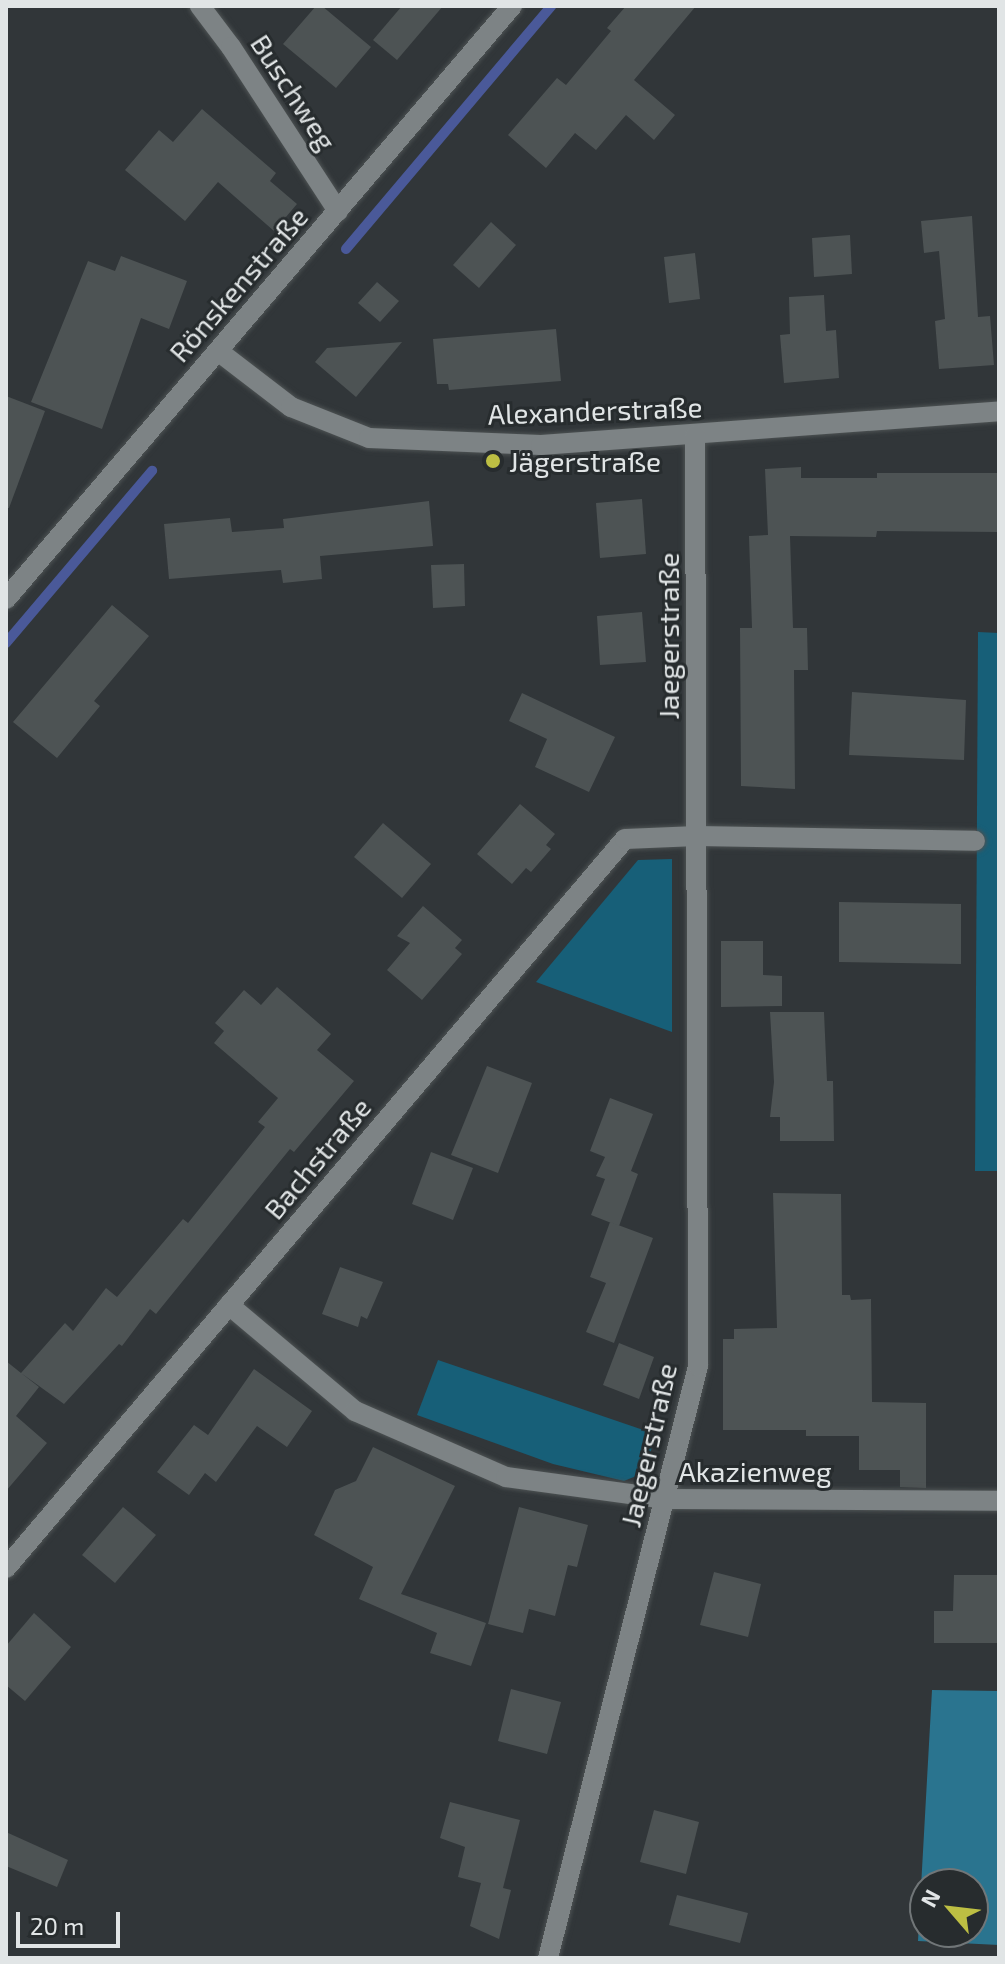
<!DOCTYPE html>
<meta charset="utf-8">
<style>
body{margin:0}
#map{position:relative;width:1005px;height:1964px;overflow:hidden;background:#313639;font-family:"Exo 2",sans-serif}
div>[style]{position:absolute}
.green>*{inset:0;background:#175f78}
.forest>*{inset:0;background:#2a748f}
.stream>*{height:10px;margin:-5px;padding:0 5px;transform-origin:5px;border-radius:5px;background:#4a5999}
.building>*{inset:0;background:#4d5354}
.roads{filter:drop-shadow(0 0 2px #4d5253) drop-shadow(0 0 2px #4d5253)}
.street>*{height:20px;margin:-10px;padding:0 10px;transform-origin:10px;border-radius:10px;background:#7d8385}
.dots>*{width:22px;height:22px;translate:-50% -50%;box-sizing:border-box;border:4px solid #272c2e;border-radius:50%}
span{translate:-50% -50%;white-space:nowrap;text-align:center;line-height:1.15;-webkit-text-stroke:6px #272c2e;paint-order:stroke}
.street-label{font-size:28px;color:#e1e5e6}
.poi-label{font-size:28px;color:#e1e5e6}
.left{translate:0 -50%;text-align:left}
.frame{position:absolute;inset:0;border:8px solid #e1e5e6;pointer-events:none}
.north{position:absolute;left:909px;top:1868px;width:80px;height:80px;box-sizing:border-box;background:#272c2e;border:2px solid #717678;border-radius:50%;rotate:298deg;font-size:22px;font-weight:700;line-height:32px;text-align:center;color:#e1e5e6}
.north::after{content:'';display:block;margin:auto;width:28px;height:36px;background:#bdbf43;clip-path:polygon(50% 0,100% 100%,50% 72%,0 100%)}
.scale{position:absolute;left:16px;top:1912px;width:104px;height:36px;box-sizing:border-box;border:4px solid #e1e5e6;border-top:0;padding-left:10px;font-size:24px;line-height:28px;white-space:nowrap;color:#e1e5e6;-webkit-text-stroke:6px #272c2e;paint-order:stroke}
</style>
<div id="map">
<div class="green">
<div style="clip-path:polygon(978px 632px,999px 633px,999px 1171px,975px 1171px)"></div>
<div style="clip-path:polygon(672px 859px,672px 1032px,536px 982px,638px 860px)"></div>
<div style="clip-path:polygon(438px 1360px,655px 1434px,646px 1472px,624px 1481px,553px 1464px,417px 1415px)"></div>
</div>
<div class="forest">
<div style="clip-path:polygon(evenodd,932px 1690px,999px 1691px,999px 1945px,918px 1941px,932px 1690px,925px 1884px,973px 1884px,973px 1932px,925px 1932px,925px 1884px)"></div>
</div>
<div class="stream">
<div style="left:346px;top:249px;width:318px;rotate:-49.8deg"></div>
<div style="left:6px;top:643px;width:226px;rotate:-49.7deg"></div>
</div>
<div class="building">
<div style="clip-path:polygon(316px 6px,322px 6px,371px 47px,336px 88px,283px 44px)"></div>
<div style="clip-path:polygon(402px 6px,443px 6px,397px 60px,373px 40px)"></div>
<div style="clip-path:polygon(626px 6px,696px 6px,634px 80px,675px 115px,654px 140px,626px 115px,596px 150px,575px 133px,546px 168px,508px 135px,557px 78px,566px 85px,611px 31px,607px 28px)"></div>
<div style="clip-path:polygon(202px 109px,276px 173px,270px 181px,297px 204px,274px 231px,218px 182px,185px 221px,125px 170px,159px 130px,173px 142px)"></div>
<div style="clip-path:polygon(972px 216px,978px 317px,990px 316px,994px 365px,939px 369px,935px 321px,945px 319px,939px 251px,924px 253px,921px 221px)"></div>
<div style="clip-path:polygon(491px 222px,516px 245px,479px 288px,453px 265px)"></div>
<div style="clip-path:polygon(850px 235px,852px 274px,814px 277px,812px 238px)"></div>
<div style="clip-path:polygon(695px 253px,700px 299px,669px 303px,664px 257px)"></div>
<div style="clip-path:polygon(121px 256px,187px 281px,169px 329px,141px 318px,102px 429px,31px 402px,88px 261px,115px 271px)"></div>
<div style="clip-path:polygon(377px 282px,399px 301px,380px 322px,358px 303px)"></div>
<div style="clip-path:polygon(824px 295px,826px 331px,836px 330px,839px 378px,784px 383px,780px 335px,790px 334px,789px 297px)"></div>
<div style="clip-path:polygon(556px 329px,561px 381px,449px 390px,448px 384px,437px 384px,433px 339px)"></div>
<div style="clip-path:polygon(402px 342px,356px 397px,315px 362px,327px 348px)"></div>
<div style="clip-path:polygon(6px 396px,45px 411px,9px 508px,6px 508px)"></div>
<div style="clip-path:polygon(801px 467px,801px 478px,877px 478px,877px 473px,999px 473px,999px 532px,877px 531px,876px 537px,790px 536px,793px 628px,807px 628px,808px 670px,794px 670px,795px 789px,741px 786px,740px 628px,752px 628px,749px 536px,768px 535px,765px 469px)"></div>
<div style="clip-path:polygon(642px 499px,646px 554px,600px 558px,596px 503px)"></div>
<div style="clip-path:polygon(429px 501px,433px 546px,320px 556px,322px 579px,283px 583px,281px 570px,169px 579px,164px 524px,230px 518px,232px 532px,284px 528px,283px 519px)"></div>
<div style="clip-path:polygon(464px 564px,465px 606px,433px 608px,431px 565px)"></div>
<div style="clip-path:polygon(112px 605px,149px 636px,94px 701px,100px 706px,57px 758px,13px 722px)"></div>
<div style="clip-path:polygon(642px 612px,646px 662px,600px 665px,597px 616px)"></div>
<div style="clip-path:polygon(852px 692px,966px 700px,964px 760px,849px 755px)"></div>
<div style="clip-path:polygon(522px 693px,615px 737px,589px 792px,535px 767px,547px 739px,509px 721px)"></div>
<div style="clip-path:polygon(520px 804px,555px 834px,546px 845px,551px 849px,531px 872px,526px 868px,512px 884px,477px 854px)"></div>
<div style="clip-path:polygon(383px 823px,431px 864px,402px 898px,354px 857px)"></div>
<div style="clip-path:polygon(839px 902px,961px 904px,961px 964px,839px 962px)"></div>
<div style="clip-path:polygon(423px 906px,462px 940px,455px 948px,462px 954px,422px 1000px,387px 970px,410px 943px,397px 936px)"></div>
<div style="clip-path:polygon(721px 941px,763px 941px,763px 975px,782px 976px,782px 1006px,721px 1007px)"></div>
<div style="clip-path:polygon(277px 987px,331px 1034px,317px 1050px,354px 1081px,294px 1152px,290px 1149px,156px 1314px,150px 1309px,122px 1346px,119px 1344px,64px 1404px,21px 1373px,39px 1387px,16px 1416px,47px 1443px,6px 1491px,6px 1361px,21px 1373px,65px 1323px,73px 1331px,106px 1288px,117px 1297px,183px 1219px,188px 1223px,265px 1127px,258px 1122px,278px 1098px,214px 1043px,224px 1031px,215px 1023px,244px 990px,261px 1005px)"></div>
<div style="clip-path:polygon(770px 1012px,824px 1012px,827px 1081px,833px 1081px,834px 1141px,780px 1141px,780px 1117px,770px 1117px,774px 1082px)"></div>
<div style="clip-path:polygon(487px 1066px,532px 1083px,498px 1173px,451px 1155px)"></div>
<div style="clip-path:polygon(610px 1098px,653px 1114px,631px 1171px,638px 1174px,619px 1226px,591px 1215px,605px 1179px,596px 1176px,605px 1157px,590px 1151px)"></div>
<div style="clip-path:polygon(431px 1152px,473px 1168px,453px 1220px,412px 1204px)"></div>
<div style="clip-path:polygon(773px 1193px,841px 1194px,842px 1295px,850px 1295px,851px 1300px,871px 1299px,872px 1402px,926px 1403px,926px 1488px,900px 1487px,900px 1470px,859px 1470px,859px 1436px,806px 1436px,806px 1430px,723px 1430px,723px 1339px,734px 1339px,734px 1329px,777px 1328px)"></div>
<div style="clip-path:polygon(610px 1222px,653px 1238px,614px 1343px,586px 1332px,606px 1283px,590px 1277px)"></div>
<div style="clip-path:polygon(340px 1267px,383px 1282px,367px 1319px,361px 1316px,358px 1327px,322px 1314px)"></div>
<div style="clip-path:polygon(619px 1343px,654px 1357px,639px 1399px,603px 1385px)"></div>
<div style="clip-path:polygon(254px 1369px,312px 1411px,287px 1447px,257px 1426px,216px 1482px,205px 1473px,189px 1495px,157px 1472px,194px 1425px,208px 1435px)"></div>
<div style="clip-path:polygon(373px 1447px,455px 1486px,401px 1594px,486px 1623px,471px 1666px,430px 1653px,437px 1633px,359px 1599px,373px 1567px,314px 1535px,335px 1490px,356px 1481px)"></div>
<div style="clip-path:polygon(123px 1507px,156px 1535px,115px 1583px,82px 1555px)"></div>
<div style="clip-path:polygon(519px 1507px,588px 1525px,577px 1567px,568px 1565px,555px 1616px,529px 1609px,523px 1633px,488px 1624px)"></div>
<div style="clip-path:polygon(714px 1572px,761px 1584px,748px 1637px,700px 1625px)"></div>
<div style="clip-path:polygon(954px 1575px,999px 1575px,999px 1643px,934px 1643px,934px 1611px,953px 1611px)"></div>
<div style="clip-path:polygon(34px 1613px,71px 1647px,25px 1701px,6px 1685px,6px 1646px)"></div>
<div style="clip-path:polygon(511px 1689px,561px 1702px,547px 1754px,498px 1741px)"></div>
<div style="clip-path:polygon(450px 1802px,520px 1820px,503px 1888px,511px 1890px,499px 1939px,470px 1926px,481px 1883px,458px 1877px,465px 1847px,440px 1838px)"></div>
<div style="clip-path:polygon(654px 1810px,699px 1822px,686px 1874px,640px 1862px)"></div>
<div style="clip-path:polygon(6px 1832px,68px 1860px,57px 1887px,6px 1866px)"></div>
<div style="clip-path:polygon(677px 1895px,748px 1913px,740px 1943px,669px 1925px)"></div>
</div>
<div class="roads">
<div class="street">
<div style="left:200px;top:6px;width:51px;rotate:52.9deg"></div>
<div style="left:231px;top:47px;width:196px;rotate:56.9deg"></div>
<div style="left:218px;top:351px;width:92px;rotate:37.5deg"></div>
<div style="left:291px;top:407px;width:84px;rotate:21.7deg"></div>
<div style="left:369px;top:438px;width:172px;rotate:2.3deg"></div>
<div style="left:541px;top:445px;width:459px;rotate:-4.2deg"></div>
<div style="left:6px;top:599px;width:780px;rotate:-49.53deg"></div>
<div style="left:229px;top:1305px;width:165px;rotate:40.1deg"></div>
<div style="left:355px;top:1411px;width:165px;rotate:23.6deg"></div>
<div style="left:506px;top:1477px;width:162px;rotate:7.8deg"></div>
<div style="left:666px;top:1499px;width:333px;rotate:0.3deg"></div>
<div style="left:6px;top:1568px;width:956px;rotate:-49.67deg"></div>
<div style="left:625px;top:839px;width:72px;rotate:-2.4deg"></div>
<div style="left:697px;top:836px;width:278px;rotate:1deg"></div>
<div style="left:548px;top:1958px;width:611px;rotate:-75.78deg"></div>
<div style="left:698px;top:1366px;width:931px;rotate:-90.18deg"></div>
</div>
</div>
<div class="dots">
<div style="left:493px;top:461px;background:#bdbf43"></div>
</div>
<div class="street-label">
<span style="left:294px;top:92px;rotate:57deg">Buschweg</span>
<span style="left:238px;top:284px;rotate:-49deg">Rönskenstraße</span>
<span style="left:595px;top:410px;rotate:-2deg">Alexanderstraße</span>
<span style="left:668px;top:636px;rotate:-90deg">Jaegerstraße</span>
<span style="left:317px;top:1158px;rotate:-50deg">Bachstraße</span>
<span style="left:648px;top:1445px;rotate:-77deg">Jaegerstraße</span>
<span style="left:755px;top:1471px">Akazienweg</span>
</div>
<div class="poi-label">
<span class="left" style="left:509px;top:461px">Jägerstraße</span>
</div>
<div class="frame"></div>
<div class="north">N</div>
<div class="scale">20 m</div>
</div>
